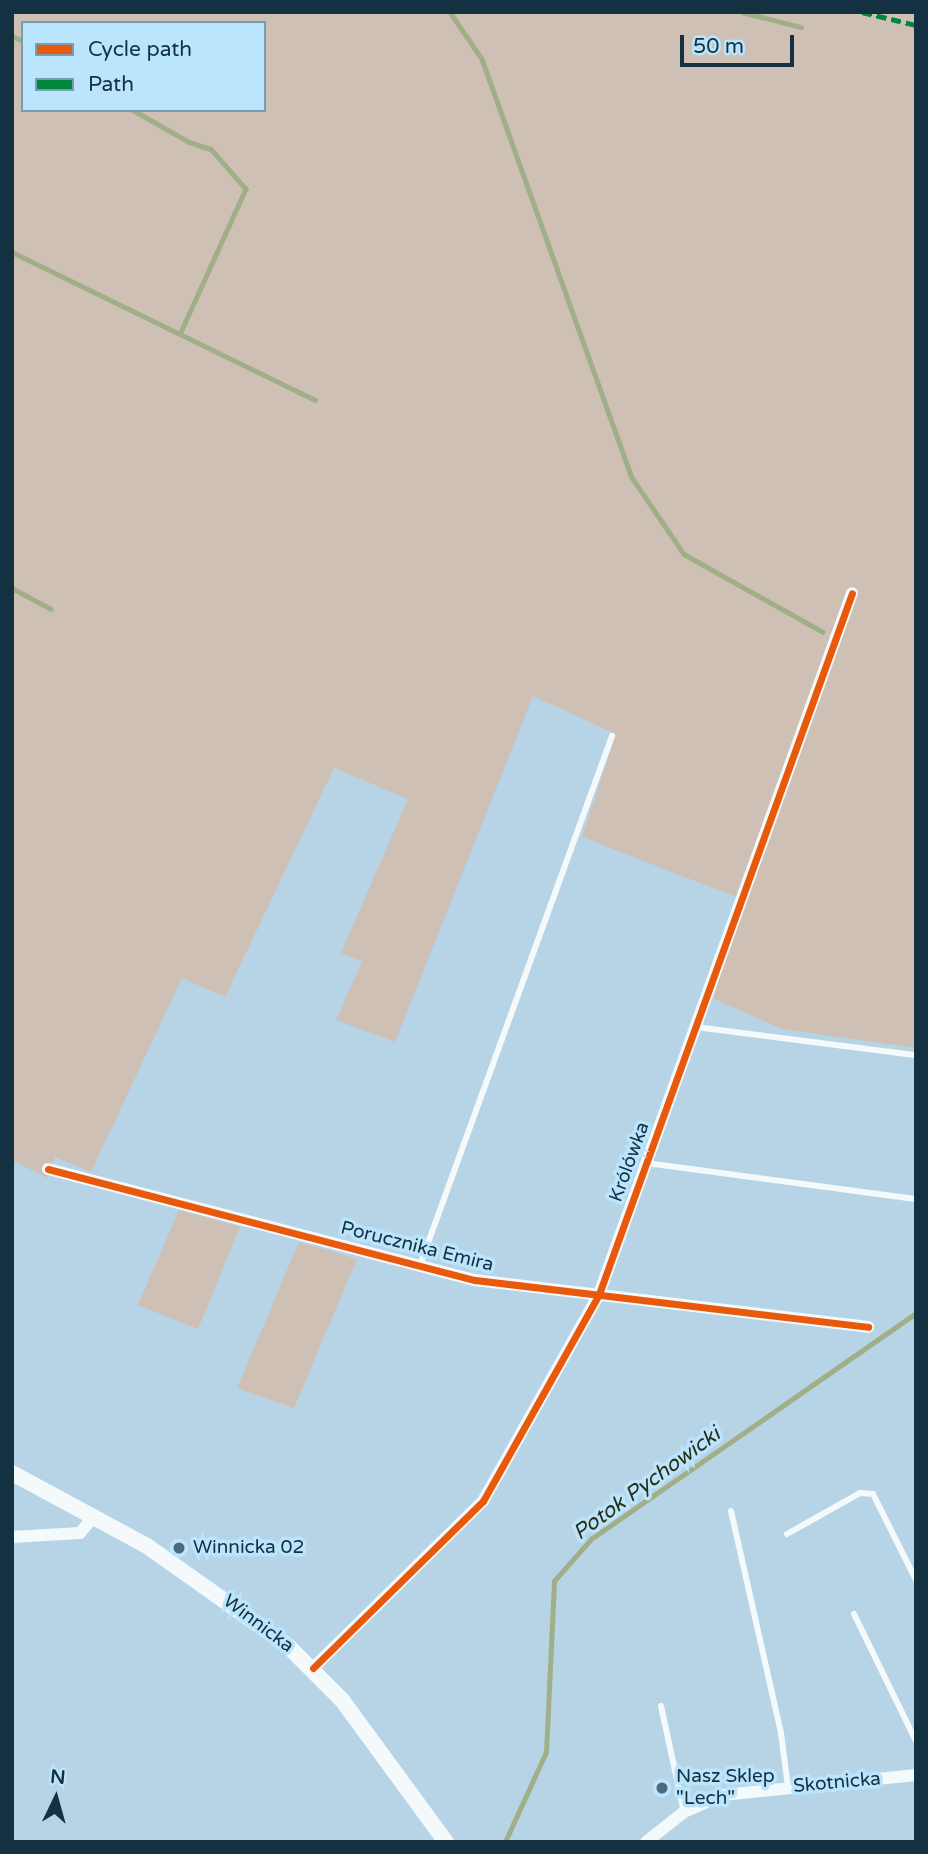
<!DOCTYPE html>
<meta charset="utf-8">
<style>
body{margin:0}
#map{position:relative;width:928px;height:1854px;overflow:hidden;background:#b6d4e5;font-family:"Varela Round",sans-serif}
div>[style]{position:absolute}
.green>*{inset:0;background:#cec0b5}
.stream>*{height:4.5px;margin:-2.25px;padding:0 2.25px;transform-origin:2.25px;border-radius:2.25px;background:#a0af88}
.service>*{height:6px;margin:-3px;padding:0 3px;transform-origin:3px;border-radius:3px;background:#f4f9fb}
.minor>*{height:12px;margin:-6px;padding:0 6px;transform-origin:6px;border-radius:6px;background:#f4f9fb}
.tertiary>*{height:16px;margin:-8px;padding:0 8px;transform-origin:8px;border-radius:8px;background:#f4f9fb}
.quiet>*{height:5px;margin-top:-2.5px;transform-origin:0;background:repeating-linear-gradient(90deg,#00873e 0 10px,transparent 0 15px)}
.cycleway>*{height:7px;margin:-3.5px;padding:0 3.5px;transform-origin:3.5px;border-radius:3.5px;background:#e8590c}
.dots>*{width:19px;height:19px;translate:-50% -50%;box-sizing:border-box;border:4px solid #bbe4fd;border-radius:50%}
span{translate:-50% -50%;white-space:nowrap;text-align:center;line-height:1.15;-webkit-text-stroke:7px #bbe4fd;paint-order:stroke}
.street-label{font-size:19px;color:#133141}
.poi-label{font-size:19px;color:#133141}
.left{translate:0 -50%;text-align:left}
.water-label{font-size:21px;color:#292d10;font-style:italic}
.frame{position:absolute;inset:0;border:14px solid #133141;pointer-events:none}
.legend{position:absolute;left:21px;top:21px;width:245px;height:91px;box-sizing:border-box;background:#bbe4fd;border:2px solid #789cb2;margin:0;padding:9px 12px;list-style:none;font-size:21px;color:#133141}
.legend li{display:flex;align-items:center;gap:14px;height:35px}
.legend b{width:35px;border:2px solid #789cb2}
.north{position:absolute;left:21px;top:1763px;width:70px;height:70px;-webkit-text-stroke:5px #bbe4fd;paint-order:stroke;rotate:5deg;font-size:19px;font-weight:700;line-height:28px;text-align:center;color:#133141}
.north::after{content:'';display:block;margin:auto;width:24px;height:32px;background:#133141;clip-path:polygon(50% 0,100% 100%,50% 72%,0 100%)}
.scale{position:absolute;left:680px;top:35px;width:114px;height:32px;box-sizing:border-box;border:4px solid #133141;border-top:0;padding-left:9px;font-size:21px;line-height:24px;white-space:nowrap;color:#133141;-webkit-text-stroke:5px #bbe4fd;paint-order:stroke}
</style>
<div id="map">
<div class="green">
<div style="clip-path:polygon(evenodd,12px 12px,916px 12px,916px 1048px,782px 1029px,714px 999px,736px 897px,582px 837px,616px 734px,533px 696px,395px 1042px,336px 1020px,362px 961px,341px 953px,408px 799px,334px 768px,225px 997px,182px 978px,91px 1172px,55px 1157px,47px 1178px,12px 1160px,12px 12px,23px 23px,264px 23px,264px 110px,23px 110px,23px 23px)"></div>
<div style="clip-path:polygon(179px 1210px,240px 1227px,198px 1329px,138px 1305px)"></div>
<div style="clip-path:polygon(299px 1242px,357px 1259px,294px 1408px,237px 1388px)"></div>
</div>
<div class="stream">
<div style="left:450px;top:12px;width:57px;rotate:55.8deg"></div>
<div style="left:482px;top:59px;width:443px;rotate:70.3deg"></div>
<div style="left:631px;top:476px;width:94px;rotate:55.8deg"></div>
<div style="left:684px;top:554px;width:159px;rotate:29.3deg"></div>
<div style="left:742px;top:12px;width:61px;rotate:14.3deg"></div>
<div style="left:12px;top:36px;width:12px;rotate:24deg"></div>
<div style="left:133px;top:110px;width:64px;rotate:29.7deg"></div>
<div style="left:189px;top:142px;width:23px;rotate:18deg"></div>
<div style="left:211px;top:149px;width:53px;rotate:48.8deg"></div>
<div style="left:246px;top:189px;width:157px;rotate:114.4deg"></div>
<div style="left:12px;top:252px;width:337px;rotate:26deg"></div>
<div style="left:12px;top:588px;width:44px;rotate:28.3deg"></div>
<div style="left:505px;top:1842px;width:99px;rotate:-65.5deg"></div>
<div style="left:546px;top:1752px;width:171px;rotate:-87.3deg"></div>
<div style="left:554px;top:1581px;width:56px;rotate:-48.6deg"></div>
<div style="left:591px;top:1539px;width:396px;rotate:-34.8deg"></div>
</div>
<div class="service">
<div style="left:696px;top:1027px;width:222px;rotate:7.3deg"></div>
<div style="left:646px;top:1163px;width:272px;rotate:7.6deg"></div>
<div style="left:420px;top:1265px;width:563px;rotate:-70.05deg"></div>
<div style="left:731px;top:1511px;width:228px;rotate:77.3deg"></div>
<div style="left:781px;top:1733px;width:55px;rotate:82.7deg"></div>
<div style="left:787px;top:1534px;width:84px;rotate:-29.3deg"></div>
<div style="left:860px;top:1493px;width:13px;rotate:4deg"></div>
<div style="left:873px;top:1494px;width:96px;rotate:63.4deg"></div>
<div style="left:854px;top:1614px;width:141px;rotate:64deg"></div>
<div style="left:661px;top:1706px;width:108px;rotate:77.8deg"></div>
</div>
<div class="minor">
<div style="left:48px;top:1169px;width:441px;rotate:14.6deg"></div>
<div style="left:475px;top:1280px;width:396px;rotate:6.8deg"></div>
<div style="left:12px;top:1537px;width:68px;rotate:-3.4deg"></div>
<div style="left:80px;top:1533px;width:23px;rotate:-50deg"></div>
<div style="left:313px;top:1668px;width:238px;rotate:-44.5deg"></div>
<div style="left:483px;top:1501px;width:237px;rotate:-60.7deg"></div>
<div style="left:599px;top:1294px;width:745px;rotate:-70.15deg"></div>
<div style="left:646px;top:1842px;width:48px;rotate:-38.3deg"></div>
<div style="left:684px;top:1812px;width:43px;rotate:-23.6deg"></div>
<div style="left:723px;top:1795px;width:194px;rotate:-5.9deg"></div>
</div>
<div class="tertiary">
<div style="left:12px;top:1473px;width:153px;rotate:28.4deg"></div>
<div style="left:147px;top:1546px;width:173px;rotate:35.3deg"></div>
<div style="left:288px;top:1646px;width:76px;rotate:45deg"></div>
<div style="left:342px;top:1700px;width:176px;rotate:53.8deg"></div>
</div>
<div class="quiet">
<div style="left:862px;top:12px;width:56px;rotate:13.5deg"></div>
</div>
<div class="cycleway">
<div style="left:48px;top:1169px;width:441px;rotate:14.6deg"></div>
<div style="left:475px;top:1280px;width:396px;rotate:6.8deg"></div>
<div style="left:313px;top:1668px;width:238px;rotate:-44.5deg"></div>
<div style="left:483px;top:1501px;width:237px;rotate:-60.7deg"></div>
<div style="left:599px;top:1294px;width:745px;rotate:-70.15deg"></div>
</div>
<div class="dots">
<div style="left:179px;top:1548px;background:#4c6a7a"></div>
<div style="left:662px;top:1788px;background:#4c6a7a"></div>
</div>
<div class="street-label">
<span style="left:630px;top:1162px;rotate:-70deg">Królówka</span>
<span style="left:417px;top:1247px;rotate:14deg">Porucznika Emira</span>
<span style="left:258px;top:1624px;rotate:37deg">Winnicka</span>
<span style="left:837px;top:1783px;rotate:-5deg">Skotnicka</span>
</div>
<div class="poi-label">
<span class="left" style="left:193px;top:1548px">Winnicka 02</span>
<span class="left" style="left:676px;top:1788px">Nasz Sklep<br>"Lech"</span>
</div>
<div class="water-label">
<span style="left:647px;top:1484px;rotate:-36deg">Potok Pychowicki</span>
</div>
<div class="frame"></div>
<ul class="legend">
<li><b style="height:9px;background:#e8590c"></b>Cycle path</li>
<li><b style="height:9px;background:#00873e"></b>Path</li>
</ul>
<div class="north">N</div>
<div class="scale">50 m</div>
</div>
